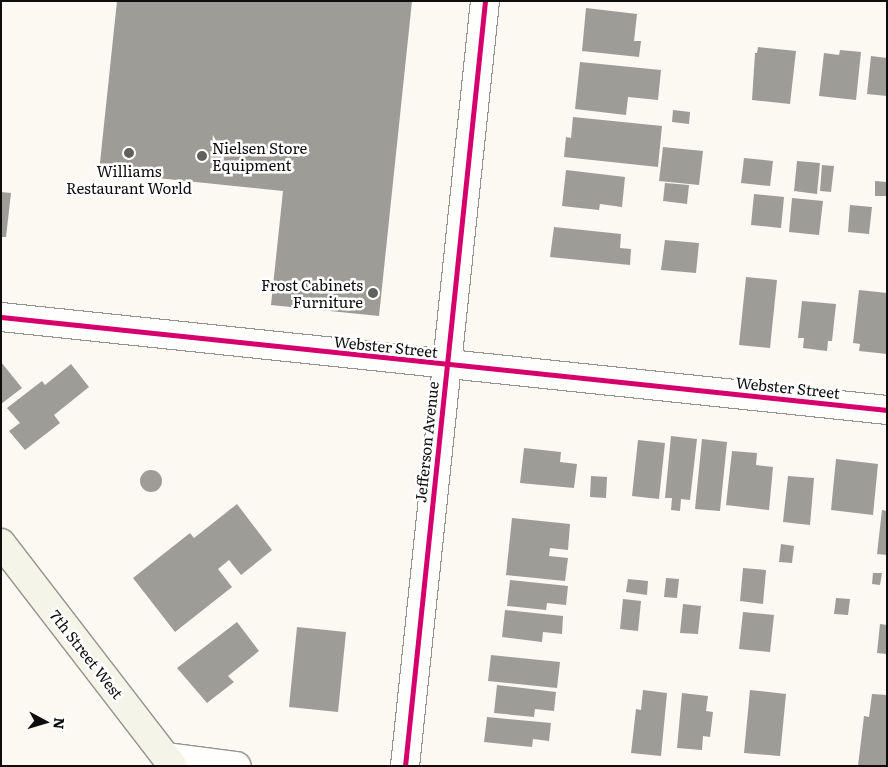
<!DOCTYPE html>
<html>
<head>
<meta charset="utf-8">
<style>
  body { margin:0 }
  #map { position:relative; width:888px; height:767px; overflow:hidden; background:#fbf9f1; font-family:Literata,serif }
  div>[style] { position:absolute }
  .building>* { inset:0; background:#9e9c97 }
  .round { border-radius:50% }
  .roads { filter:drop-shadow(1px 0 #949390) drop-shadow(-1px 0 #949390) drop-shadow(0 1px #949390) drop-shadow(0 -1px #949390) }
  .minor>* { height:28px; margin:-14px; padding:0 14px; transform-origin:14px; border-radius:14px; background:#fefefd }
  .tertiary>* { height:28px; margin:-14px; padding:0 14px; transform-origin:14px; border-radius:14px; background:#fefefd }
  .secondary>* { height:28px; margin:-14px; padding:0 14px; transform-origin:14px; border-radius:14px; background:#f5f4e8 }
  .cycleway>* { height:5px; margin:-2.5px; padding:0 2.5px; transform-origin:2.5px; border-radius:2.5px; background:#d6006c }
  .dots>* { width:14px; height:14px; translate:-50% -50%; box-sizing:border-box; border:2px solid #fff; border-radius:50% }
  span { translate:-50% -50%; white-space:nowrap; text-align:center; line-height:1.15; -webkit-text-stroke:5px #fff; paint-order:stroke }
  .poi-label { font-size:15px; color:#0d0d0d }
  .left { translate:0 -50%; text-align:left }
  .right { translate:-100% -50%; text-align:right }
  .street-label { font-size:15px; color:#0d0d0d }
  .frame { position:absolute; inset:0; border:2px solid #0d0d0d; pointer-events:none }
  .north { position:absolute; left:20px; top:697px; width:50px; height:50px; -webkit-text-stroke:4px #fff; paint-order:stroke; rotate:96deg; font-size:14px; font-weight:700; line-height:20px; text-align:center; color:#0d0d0d }
  .north::after { content:''; display:block; margin:auto; width:18px; height:22px; background:#0d0d0d; clip-path:polygon(50% 0,100% 100%,50% 72%,0 100%) }
</style>
</head>
<body>
<div id="map">
  <div class="building">
    <i style="clip-path:polygon(117px 1px,412px 1px,379px 316px,271px 305px,283px 191px,99px 172px)"></i>
    <i style="clip-path:polygon(586px 8px,637px 14px,634px 41px,641px 41px,639px 57px,582px 51px)"></i>
    <i style="clip-path:polygon(758px 47px,796px 51px,790px 104px,752px 100px,755px 53px,757px 53px)"></i>
    <i style="clip-path:polygon(840px 50px,861px 52px,856px 100px,819px 96px,824px 53px,839px 55px)"></i>
    <i style="clip-path:polygon(871px 56px,887px 58px,887px 96px,867px 94px)"></i>
    <i style="clip-path:polygon(580px 62px,661px 70px,658px 100px,628px 97px,626px 115px,575px 109px)"></i>
    <i style="clip-path:polygon(673px 110px,690px 112px,689px 124px,672px 122px)"></i>
    <i style="clip-path:polygon(573px 117px,662px 126px,658px 167px,564px 157px,566px 137px,571px 138px)"></i>
    <i style="clip-path:polygon(663px 147px,703px 151px,699px 185px,659px 181px)"></i>
    <i style="clip-path:polygon(744px 158px,773px 161px,770px 186px,741px 183px)"></i>
    <i style="clip-path:polygon(797px 161px,820px 163px,817px 194px,794px 191px)"></i>
    <i style="clip-path:polygon(822px 165px,834px 166px,831px 192px,820px 191px)"></i>
    <i style="clip-path:polygon(566px 170px,625px 177px,622px 207px,600px 204px,599px 210px,562px 206px)"></i>
    <i style="clip-path:polygon(875px 181px,887px 182px,887px 196px,875px 196px)"></i>
    <i style="clip-path:polygon(665px 183px,689px 185px,687px 204px,663px 201px)"></i>
    <i style="clip-path:polygon(1px 192px,11px 193px,6px 237px,1px 237px)"></i>
    <i style="clip-path:polygon(754px 194px,784px 197px,781px 228px,751px 225px)"></i>
    <i style="clip-path:polygon(792px 198px,823px 201px,819px 235px,789px 232px)"></i>
    <i style="clip-path:polygon(850px 205px,872px 207px,869px 234px,848px 232px)"></i>
    <i style="clip-path:polygon(554px 227px,621px 234px,620px 248px,631px 249px,630px 265px,550px 257px)"></i>
    <i style="clip-path:polygon(665px 240px,699px 243px,696px 273px,661px 270px)"></i>
    <i style="clip-path:polygon(746px 277px,777px 280px,770px 348px,739px 345px)"></i>
    <i style="clip-path:polygon(859px 290px,887px 293px,887px 354px,859px 351px,860px 344px,853px 343px)"></i>
    <i style="clip-path:polygon(802px 301px,836px 304px,832px 341px,828px 341px,827px 351px,803px 348px,804px 338px,798px 338px)"></i>
    <i style="clip-path:polygon(1px 362px,22px 388px,1px 404px)"></i>
    <i style="clip-path:polygon(71px 364px,89px 387px,54px 415px,60px 423px,25px 450px,9px 431px,20px 423px,7px 408px,42px 381px,45px 385px)"></i>
    <i style="clip-path:polygon(671px 436px,697px 439px,690px 500px,681px 499px,680px 511px,671px 510px,672px 498px,665px 498px)"></i>
    <i style="clip-path:polygon(702px 439px,727px 442px,720px 511px,695px 509px)"></i>
    <i style="clip-path:polygon(638px 440px,665px 443px,659px 499px,632px 496px)"></i>
    <i style="clip-path:polygon(524px 448px,561px 452px,560px 462px,577px 464px,574px 488px,520px 483px)"></i>
    <i style="clip-path:polygon(732px 451px,757px 453px,756px 465px,773px 467px,769px 510px,726px 505px)"></i>
    <i style="clip-path:polygon(836px 459px,878px 464px,873px 515px,831px 510px)"></i>
    <i class="round" style="left:140px;top:470px;width:22px;height:22px"></i>
    <i style="clip-path:polygon(591px 476px,607px 477px,606px 498px,590px 497px)"></i>
    <i style="clip-path:polygon(788px 476px,814px 478px,810px 525px,783px 522px)"></i>
    <i style="clip-path:polygon(237px 504px,272px 550px,241px 575px,229px 560px,218px 569px,232px 587px,175px 632px,133px 578px,190px 533px,194px 538px)"></i>
    <i style="clip-path:polygon(882px 510px,887px 511px,887px 555px,877px 554px)"></i>
    <i style="clip-path:polygon(512px 518px,570px 524px,568px 550px,550px 548px,549px 556px,568px 558px,565px 581px,506px 575px)"></i>
    <i style="clip-path:polygon(781px 544px,794px 546px,792px 563px,779px 562px)"></i>
    <i style="clip-path:polygon(743px 568px,766px 570px,763px 604px,740px 601px)"></i>
    <i style="clip-path:polygon(873px 573px,882px 573px,880px 585px,872px 584px)"></i>
    <i style="clip-path:polygon(666px 578px,679px 579px,677px 598px,664px 597px)"></i>
    <i style="clip-path:polygon(628px 579px,648px 581px,647px 595px,626px 592px)"></i>
    <i style="clip-path:polygon(510px 580px,568px 586px,566px 605px,547px 603px,546px 610px,507px 606px)"></i>
    <i style="clip-path:polygon(836px 598px,850px 599px,848px 615px,834px 614px)"></i>
    <i style="clip-path:polygon(623px 599px,641px 601px,638px 631px,620px 629px)"></i>
    <i style="clip-path:polygon(683px 604px,701px 606px,698px 634px,680px 633px)"></i>
    <i style="clip-path:polygon(505px 610px,563px 616px,562px 634px,543px 632px,542px 642px,502px 637px)"></i>
    <i style="clip-path:polygon(743px 612px,774px 615px,770px 652px,739px 649px)"></i>
    <i style="clip-path:polygon(237px 622px,259px 651px,228px 676px,234px 682px,207px 703px,177px 668px)"></i>
    <i style="clip-path:polygon(880px 624px,887px 625px,887px 654px,877px 653px)"></i>
    <i style="clip-path:polygon(297px 627px,346px 632px,338px 712px,289px 707px)"></i>
    <i style="clip-path:polygon(491px 655px,560px 662px,557px 688px,488px 681px)"></i>
    <i style="clip-path:polygon(497px 685px,556px 692px,554px 711px,535px 709px,534px 717px,494px 713px)"></i>
    <i style="clip-path:polygon(643px 690px,667px 693px,661px 756px,631px 753px,636px 709px,641px 710px)"></i>
    <i style="clip-path:polygon(750px 690px,786px 694px,780px 756px,744px 753px)"></i>
    <i style="clip-path:polygon(682px 693px,708px 696px,706px 711px,713px 712px,710px 737px,703px 736px,702px 750px,677px 748px)"></i>
    <i style="clip-path:polygon(872px 694px,887px 695px,887px 766px,858px 766px,864px 716px,869px 717px)"></i>
    <i style="clip-path:polygon(487px 717px,551px 723px,549px 741px,533px 739px,532px 747px,484px 742px)"></i>
  </div>
  <div class="roads">
    <div class="minor">
      <i style="left:1px;top:317px;width:891px;rotate:5.99deg"></i>
      <i style="left:166px;top:757px;width:71px;rotate:7.3deg"></i>
    </div>
    <div class="tertiary">
      <i style="left:405px;top:766px;width:769px;rotate:-84.03deg"></i>
    </div>
    <div class="secondary">
      <i style="left:1px;top:543px;width:282px;rotate:52.4deg"></i>
    </div>
  </div>
  <div class="cycleway">
    <i style="left:1px;top:317px;width:891px;rotate:5.99deg"></i>
    <i style="left:405px;top:766px;width:769px;rotate:-84.03deg"></i>
  </div>
  <div class="dots">
    <i style="left:129px;top:153px;background:#60605d"></i>
    <i style="left:202px;top:156px;background:#60605d"></i>
    <i style="left:373px;top:293px;background:#60605d"></i>
  </div>
  <div class="poi-label">
    <span class="left" style="left:212px;top:156px">Nielsen Store<br>Equipment</span>
    <span style="left:129px;top:179px">Williams<br>Restaurant World</span>
    <span class="right" style="left:363px;top:293px">Frost Cabinets<br>Furniture</span>
  </div>
  <div class="street-label">
    <span style="left:386px;top:346px;rotate:6deg">Webster Street</span>
    <span style="left:788px;top:387px;rotate:6deg">Webster Street</span>
    <span style="left:426px;top:442px;rotate:-84deg">Jefferson Avenue</span>
    <span style="left:87px;top:654px;rotate:52deg">7th Street West</span>
  </div>
  <div class="frame"></div>
  <div class="north">N</div>
</div>
</body>
</html>
